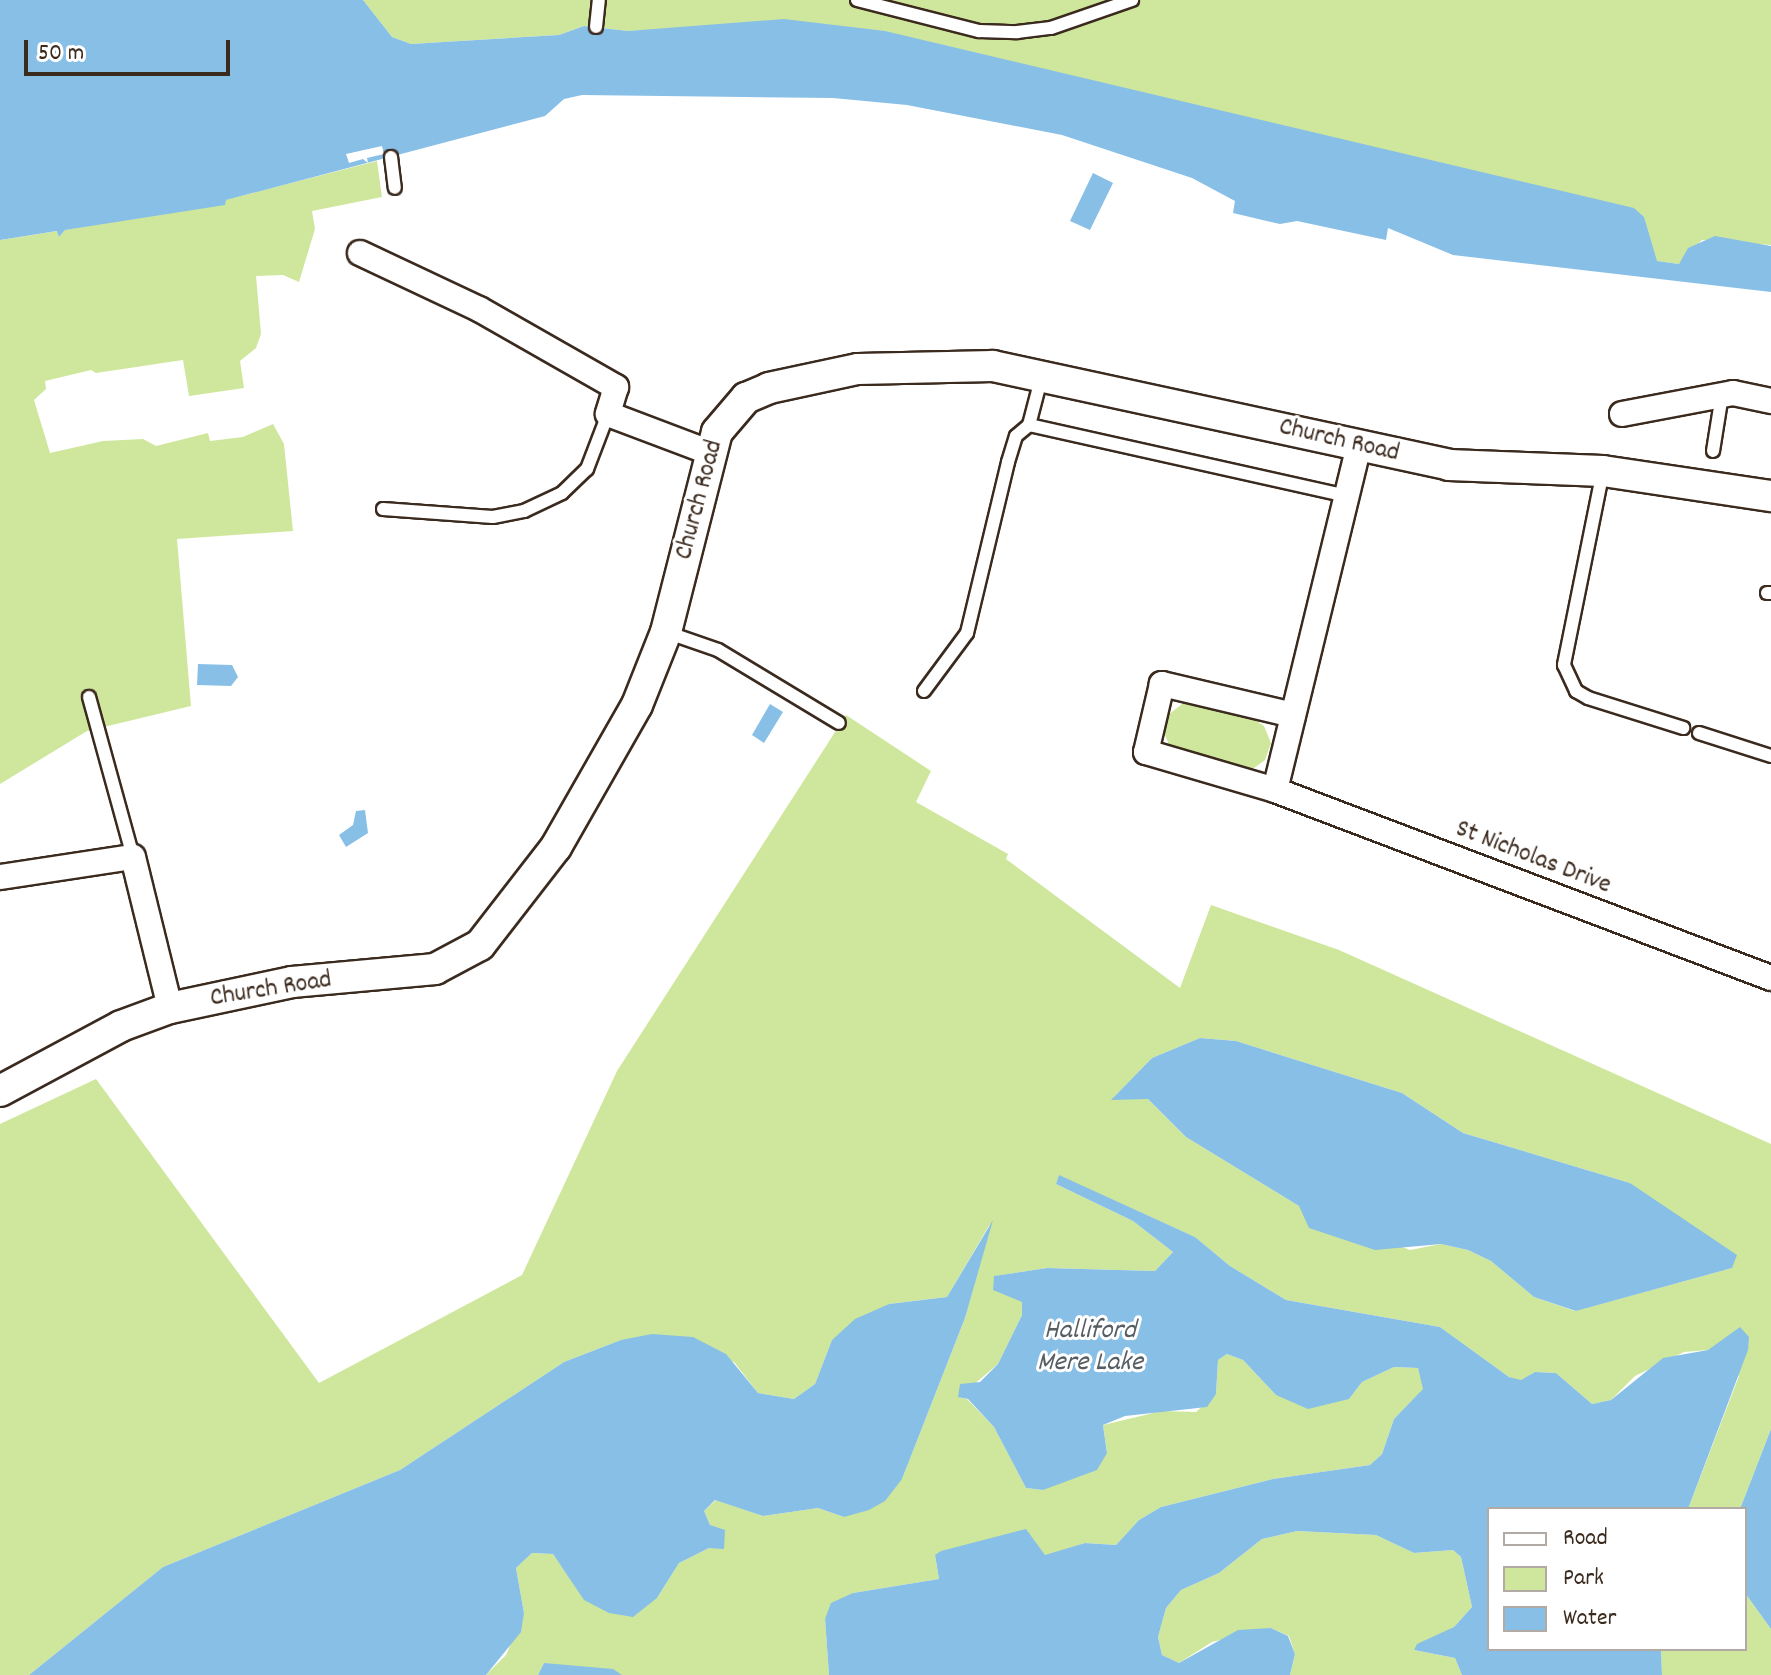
<!DOCTYPE html>
<html>
<head>
<meta charset="utf-8">
<style>
  body { margin:0 }
  #map { position:relative; width:1771px; height:1675px; overflow:hidden; background:#fff; font-family:Dekko,sans-serif }
  div>[style] { position:absolute }
  .green>* { inset:0; background:#cfe79c }
  .water>* { inset:0; background:#88bfe6 }
  .pier>* { inset:0; background:#fff }
  .roads { filter:drop-shadow(2px 0 #3b2a1e) drop-shadow(-2px 0 #3b2a1e) drop-shadow(0 2px #3b2a1e) drop-shadow(0 -2px #3b2a1e) }
  .service>* { height:12px; margin:-6px; padding:0 6px; transform-origin:6px; border-radius:6px; background:#fff }
  .minor>* { height:24px; margin:-12px; padding:0 12px; transform-origin:12px; border-radius:12px; background:#fff }
  .tertiary>* { height:30px; margin:-15px; padding:0 15px; transform-origin:15px; border-radius:15px; background:#fff }
  span { translate:-50% -50%; white-space:nowrap; text-align:center; line-height:1.15; -webkit-text-stroke:6px #fff; paint-order:stroke }
  .street-label { font-size:26px; color:#3b2a1e }
  .water-label { font-size:28px; color:#565e64; font-style:italic }
  .legend { position:absolute; left:1487px; top:1507px; width:260px; height:144px; box-sizing:border-box; background:#fff; border:2px solid #b1aaa5; margin:0; padding:10px 14px; list-style:none; font-size:24px; color:#3b2a1e }
  .legend li { display:flex; align-items:center; gap:16px; height:40px }
  .legend b { width:40px; border:2px solid #b1aaa5 }
  .scale { position:absolute; left:24px; top:40px; width:206px; height:36px; box-sizing:border-box; border:4px solid #3b2a1e; border-top:0; padding-left:10px; font-size:24px; line-height:28px; white-space:nowrap; color:#3b2a1e; -webkit-text-stroke:6px #fff; paint-order:stroke }
</style>
</head>
<body>
<div id="map">
  <div class="green">
    <i style="clip-path:polygon(363px 0,1771px 0,1771px 245px,1702px 240px,1679px 264px,1657px 261px,722px 27px,628px 31px,584px 26px,559px 35px,411px 44px,392px 37px)"></i>
    <i style="clip-path:polygon(377px 161px,382px 197px,312px 211px,315px 229px,299px 282px,283px 275px,256px 276px,261px 334px,256px 348px,240px 361px,244px 388px,189px 396px,183px 360px,96px 373px,91px 370px,45px 381px,46px 389px,34px 400px,50px 453px,103px 441px,143px 439px,156px 446px,208px 433px,210px 441px,243px 437px,273px 424px,284px 444px,293px 531px,177px 539px,191px 706px,87px 731px,0 784px,0 240px,58px 231px,59px 237px,65px 230px,225px 200px)"></i>
    <i style="clip-path:polygon(1199px 703px,1249px 716px,1264px 726px,1271px 743px,1265px 760px,1250px 771px,1170px 748px,1164px 732px,1168px 715px,1182px 704px)"></i>
    <i style="clip-path:polygon(evenodd,846px 715px,931px 771px,916px 802px,1008px 854px,1006px 859px,1180px 988px,1211px 905px,1339px 950px,1771px 1144px,1771px 1429px,1740px 1509px,1688px 1509px,1739px 1376px,1708px 1350px,1684px 1352px,1635px 1376px,1611px 1400px,1592px 1404px,1556px 1373px,1535px 1372px,1521px 1381px,1509px 1377px,1440px 1327px,1286px 1300px,1230px 1266px,1195px 1237px,1059px 1176px,1056px 1184px,1133px 1221px,1173px 1252px,1155px 1271px,1047px 1268px,995px 1276px,1022px 1302px,1022px 1315px,998px 1364px,959px 1397px,967px 1399px,994px 1427px,1026px 1488px,1043px 1490px,1107px 1452px,1103px 1425px,1162px 1411px,1196px 1412px,1216px 1394px,1218px 1360px,1227px 1354px,1243px 1360px,1276px 1395px,1349px 1399px,1362px 1382px,1394px 1367px,1418px 1368px,1424px 1389px,1394px 1419px,1382px 1454px,1370px 1465px,1273px 1479px,1161px 1507px,1139px 1520px,1116px 1545px,1085px 1543px,1045px 1556px,935px 1555px,939px 1579px,853px 1593px,825px 1619px,829px 1675px,622px 1675px,544px 1663px,538px 1675px,486px 1675px,506px 1655px,524px 1613px,516px 1568px,532px 1553px,553px 1554px,585px 1600px,657px 1598px,679px 1563px,709px 1548px,710px 1525px,704px 1511px,716px 1500px,763px 1516px,818px 1508px,844px 1517px,902px 1479px,965px 1318px,990px 1224px,947px 1297px,889px 1304px,832px 1340px,815px 1384px,794px 1399px,758px 1393px,734px 1362px,621px 1340px,564px 1362px,400px 1470px,163px 1567px,29px 1675px,0 1675px,0 1124px,96px 1079px,319px 1383px,522px 1275px,617px 1071px,846px 715px,1200px 1038px,1236px 1041px,1402px 1093px,1463px 1133px,1630px 1183px,1732px 1268px,1575px 1311px,1534px 1297px,1491px 1261px,1468px 1250px,1441px 1244px,1410px 1250px,1299px 1206px,1186px 1137px,1148px 1099px,1113px 1098px,1152px 1058px,1200px 1038px)"></i>
    <i style="clip-path:polygon(1297px 1531px,1376px 1535px,1414px 1553px,1453px 1550px,1461px 1557px,1472px 1607px,1454px 1627px,1414px 1650px,1455px 1658px,1462px 1675px,1290px 1675px,1295px 1654px,1289px 1636px,1271px 1628px,1212px 1642px,1179px 1663px,1162px 1655px,1158px 1637px,1166px 1608px,1181px 1590px,1219px 1573px,1262px 1539px)"></i>
    <i style="clip-path:polygon(1745px 1593px,1771px 1629px,1771px 1675px,1662px 1675px,1661px 1649px,1745px 1649px)"></i>
  </div>
  <div class="water">
    <i style="clip-path:polygon(0 0,363px 0,392px 37px,411px 44px,559px 35px,584px 26px,628px 31px,784px 19px,885px 31px,1634px 208px,1644px 217px,1657px 261px,1679px 264px,1688px 248px,1715px 236px,1771px 246px,1771px 292px,1453px 255px,1388px 228px,1386px 240px,1297px 221px,1280px 224px,1233px 213px,1235px 201px,1192px 178px,1062px 135px,907px 105px,833px 98px,582px 95px,564px 99px,545px 116px,226px 200px,225px 205px,65px 230px,59px 237px,57px 231px,0 240px)"></i>
    <i style="clip-path:polygon(1093px 173px,1113px 183px,1090px 230px,1070px 221px)"></i>
    <i style="clip-path:polygon(198px 664px,232px 665px,238px 677px,231px 686px,197px 685px)"></i>
    <i style="clip-path:polygon(770px 704px,783px 712px,764px 743px,752px 735px)"></i>
    <i style="clip-path:polygon(365px 810px,368px 833px,346px 847px,339px 835px,353px 825px,356px 811px)"></i>
    <i style="clip-path:polygon(1200px 1038px,1236px 1041px,1402px 1093px,1463px 1133px,1630px 1183px,1737px 1255px,1732px 1268px,1576px 1311px,1534px 1297px,1491px 1261px,1468px 1250px,1441px 1244px,1375px 1250px,1309px 1228px,1299px 1206px,1186px 1137px,1148px 1099px,1111px 1100px,1152px 1058px)"></i>
    <i style="clip-path:polygon(1059px 1175px,1195px 1237px,1230px 1266px,1286px 1300px,1440px 1327px,1509px 1377px,1521px 1380px,1535px 1372px,1556px 1373px,1592px 1404px,1611px 1400px,1663px 1358px,1708px 1350px,1740px 1327px,1749px 1337px,1748px 1350px,1688px 1509px,1489px 1509px,1489px 1649px,1661px 1649px,1662px 1675px,1462px 1675px,1455px 1658px,1414px 1650px,1417px 1644px,1454px 1627px,1472px 1607px,1461px 1557px,1453px 1550px,1414px 1553px,1376px 1535px,1297px 1531px,1262px 1539px,1219px 1573px,1181px 1590px,1166px 1608px,1158px 1637px,1162px 1655px,1179px 1663px,1238px 1630px,1271px 1628px,1288px 1636px,1295px 1654px,1290px 1675px,829px 1675px,825px 1619px,831px 1603px,853px 1593px,939px 1579px,935px 1555px,941px 1551px,1026px 1529px,1045px 1555px,1085px 1543px,1116px 1545px,1139px 1520px,1161px 1507px,1273px 1479px,1370px 1465px,1382px 1454px,1394px 1419px,1423px 1389px,1418px 1368px,1394px 1367px,1362px 1382px,1349px 1399px,1308px 1409px,1276px 1395px,1243px 1360px,1227px 1354px,1218px 1360px,1216px 1394px,1207px 1407px,1125px 1416px,1103px 1425px,1107px 1453px,1097px 1470px,1043px 1490px,1026px 1488px,994px 1427px,968px 1399px,958px 1397px,960px 1384px,980px 1382px,998px 1364px,1022px 1315px,1022px 1302px,993px 1290px,994px 1276px,1047px 1268px,1155px 1271px,1173px 1252px,1133px 1221px,1056px 1184px)"></i>
    <i style="clip-path:polygon(993px 1220px,965px 1318px,902px 1479px,885px 1501px,869px 1510px,844px 1517px,818px 1508px,763px 1516px,715px 1500px,704px 1511px,710px 1525px,725px 1530px,724px 1549px,709px 1548px,679px 1563px,657px 1598px,633px 1617px,609px 1613px,584px 1600px,553px 1554px,532px 1553px,516px 1568px,524px 1613px,521px 1632px,486px 1675px,29px 1675px,163px 1567px,400px 1470px,564px 1362px,621px 1340px,652px 1334px,693px 1337px,726px 1354px,758px 1393px,794px 1399px,815px 1384px,832px 1340px,855px 1319px,889px 1304px,947px 1297px)"></i>
    <i style="clip-path:polygon(1771px 1429px,1771px 1629px,1745px 1593px,1745px 1509px,1740px 1509px)"></i>
    <i style="clip-path:polygon(544px 1663px,613px 1669px,622px 1675px,538px 1675px)"></i>
  </div>
  <div class="pier">
    <i style="clip-path:polygon(382px 146px,384px 154px,367px 158px,368px 163px,363px 159px,349px 163px,346px 154px)"></i>
  </div>
  <div class="roads">
    <div class="service">
      <i style="left:857px;top:0;width:126px;rotate:14.3deg"></i>
      <i style="left:979px;top:31px;width:38px;rotate:2deg"></i>
      <i style="left:1017px;top:32px;width:34px;rotate:-7deg"></i>
      <i style="left:1051px;top:28px;width:86px;rotate:-19.1deg"></i>
      <i style="left:596px;top:27px;width:27px;rotate:-84deg"></i>
      <i style="left:391px;top:157px;width:31px;rotate:83deg"></i>
      <i style="left:1041px;top:379px;width:48px;rotate:104.6deg"></i>
      <i style="left:1029px;top:425px;width:325px;rotate:12.6deg"></i>
      <i style="left:1713px;top:451px;width:57px;rotate:-80.9deg"></i>
      <i style="left:1603px;top:471px;width:198px;rotate:101.4deg"></i>
      <i style="left:1564px;top:665px;width:29px;rotate:65deg"></i>
      <i style="left:1576px;top:691px;width:14px;rotate:30deg"></i>
      <i style="left:1588px;top:698px;width:100px;rotate:17.5deg"></i>
      <i style="left:383px;top:509px;width:110px;rotate:4.2deg"></i>
      <i style="left:493px;top:517px;width:32px;rotate:-11deg"></i>
      <i style="left:524px;top:511px;width:42px;rotate:-25.3deg"></i>
      <i style="left:562px;top:493px;width:35px;rotate:-44deg"></i>
      <i style="left:587px;top:469px;width:59px;rotate:-69.1deg"></i>
      <i style="left:1767px;top:593px;width:4px"></i>
      <i style="left:666px;top:632px;width:55px;rotate:19.1deg"></i>
      <i style="left:718px;top:650px;width:141px;rotate:31.1deg"></i>
      <i style="left:924px;top:691px;width:72px;rotate:-53.4deg"></i>
      <i style="left:967px;top:633px;width:176px;rotate:-76.5deg"></i>
      <i style="left:1008px;top:462px;width:27px;rotate:-73deg"></i>
      <i style="left:1016px;top:436px;width:17px;rotate:-40deg"></i>
      <i style="left:89px;top:697px;width:166px;rotate:74.6deg"></i>
      <i style="left:1699px;top:733px;width:76px;rotate:17.7deg"></i>
    </div>
    <div class="minor">
      <i style="left:360px;top:253px;width:132px;rotate:25.2deg"></i>
      <i style="left:479px;top:309px;width:158px;rotate:29.7deg"></i>
      <i style="left:616px;top:387px;width:28px;rotate:107deg"></i>
      <i style="left:608px;top:414px;width:110px;rotate:20.7deg"></i>
      <i style="left:1622px;top:414px;width:113px;rotate:-10.7deg"></i>
      <i style="left:1733px;top:393px;width:39px;rotate:12deg"></i>
      <i style="left:1293px;top:715px;width:135px;rotate:-166.7deg"></i>
      <i style="left:1162px;top:684px;width:70px;rotate:103.2deg"></i>
      <i style="left:1146px;top:752px;width:134px;rotate:16.4deg"></i>
      <i style="left:1275px;top:790px;width:530px;rotate:20.76deg"></i>
      <i style="left:1275px;top:790px;width:354px;rotate:-76.3deg"></i>
      <i style="left:0;top:877px;width:134px;rotate:-8.6deg"></i>
      <i style="left:133px;top:857px;width:155px;rotate:76.2deg"></i>
    </div>
    <div class="tertiary">
      <i style="left:0;top:1091px;width:137px;rotate:-28.2deg"></i>
      <i style="left:121px;top:1026px;width:52px;rotate:-20.2deg"></i>
      <i style="left:170px;top:1008px;width:125px;rotate:-12deg"></i>
      <i style="left:292px;top:982px;width:144px;rotate:-5.2deg"></i>
      <i style="left:435px;top:969px;width:51px;rotate:-28.1deg"></i>
      <i style="left:480px;top:945px;width:124px;rotate:-52.2deg"></i>
      <i style="left:556px;top:847px;width:163px;rotate:-60.3deg"></i>
      <i style="left:637px;top:705px;width:79px;rotate:-68.3deg"></i>
      <i style="left:666px;top:632px;width:206px;rotate:-75.7deg"></i>
      <i style="left:717px;top:432px;width:45px;rotate:-49.5deg"></i>
      <i style="left:746px;top:398px;width:25px;rotate:-23deg"></i>
      <i style="left:769px;top:388px;width:91px;rotate:-12.1deg"></i>
      <i style="left:858px;top:369px;width:135px;rotate:-1.3deg"></i>
      <i style="left:993px;top:366px;width:467px;rotate:12.2deg"></i>
      <i style="left:1449px;top:465px;width:154px;rotate:2.2deg"></i>
      <i style="left:1603px;top:471px;width:170px;rotate:8.5deg"></i>
    </div>
  </div>
  <div class="street-label">
    <span style="left:1339px;top:441px;rotate:13deg">Church Road</span>
    <span style="left:700px;top:500px;rotate:-75deg">Church Road</span>
    <span style="left:1533px;top:858px;rotate:21deg">St Nicholas Drive</span>
    <span style="left:271px;top:990px;rotate:-9deg">Church Road</span>
  </div>
  <div class="water-label">
    <span style="left:1090px;top:1348px">Halliford<br>Mere Lake</span>
  </div>
  <ul class="legend">
  <li><b style="height:10px;background:#fff"></b>Road</li>
  <li><b style="height:22px;background:#cfe79c"></b>Park</li>
  <li><b style="height:22px;background:#88bfe6"></b>Water</li>
  </ul>
  <div class="scale">50 m</div>
</div>
</body>
</html>
